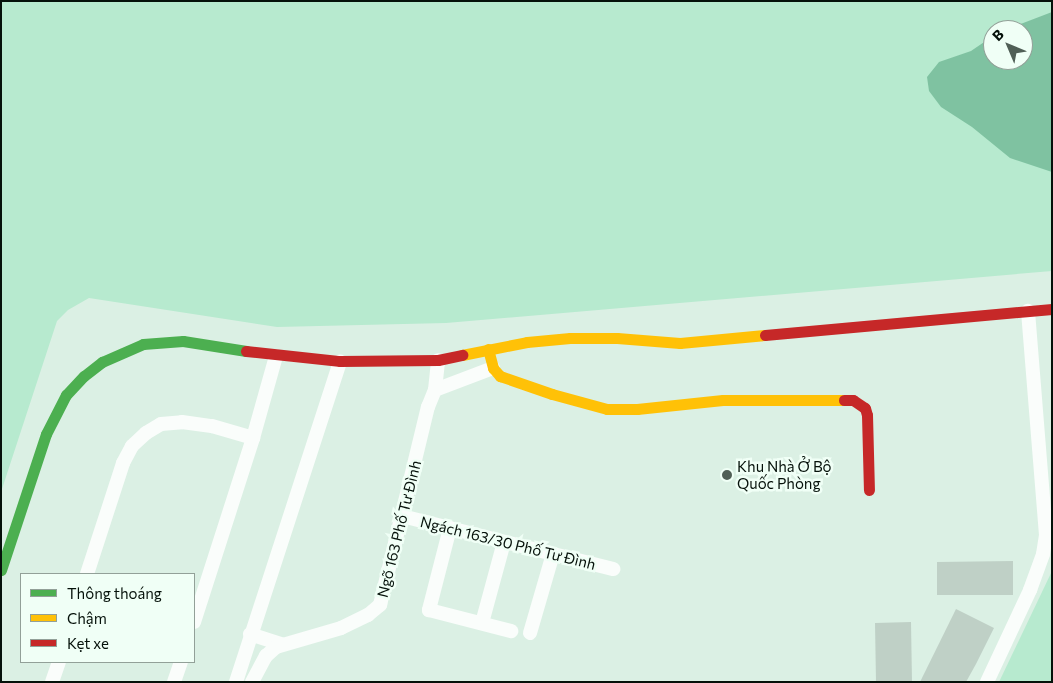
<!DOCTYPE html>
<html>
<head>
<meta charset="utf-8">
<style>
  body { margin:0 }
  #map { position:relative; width:1053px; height:683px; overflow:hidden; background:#dbf0e4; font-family:Commissioner,sans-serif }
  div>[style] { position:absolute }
  .green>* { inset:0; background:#b7eacf }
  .water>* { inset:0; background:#7fc2a1 }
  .building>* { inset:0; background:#bfd0c6 }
  .street>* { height:14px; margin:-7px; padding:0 7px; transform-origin:7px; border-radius:7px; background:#fafdfb }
  .fast>* { height:11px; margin:-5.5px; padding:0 5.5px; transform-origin:5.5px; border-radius:5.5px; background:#4caf50 }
  .slow>* { height:11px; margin:-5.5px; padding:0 5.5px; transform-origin:5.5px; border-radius:5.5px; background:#ffc107 }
  .jam>* { height:11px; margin:-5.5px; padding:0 5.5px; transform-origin:5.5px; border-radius:5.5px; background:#c62828 }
  .dots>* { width:14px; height:14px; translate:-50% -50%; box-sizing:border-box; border:2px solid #f0fff6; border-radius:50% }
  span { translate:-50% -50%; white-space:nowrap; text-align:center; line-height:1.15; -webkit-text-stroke:5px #f0fff6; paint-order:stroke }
  .poi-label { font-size:15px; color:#05110a }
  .left { translate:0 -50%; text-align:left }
  .street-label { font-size:15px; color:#05110a }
  .frame { position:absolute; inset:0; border:2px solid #05110a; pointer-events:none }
  .legend { position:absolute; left:20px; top:573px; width:175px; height:90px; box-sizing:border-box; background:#f0fff6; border:1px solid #92a098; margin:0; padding:6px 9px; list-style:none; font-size:15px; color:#05110a }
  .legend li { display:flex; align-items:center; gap:10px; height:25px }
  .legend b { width:25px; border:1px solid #92a098 }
  .north { position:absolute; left:983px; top:20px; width:50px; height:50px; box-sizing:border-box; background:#f0fff6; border:1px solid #92a098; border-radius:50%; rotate:315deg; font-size:14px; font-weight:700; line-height:20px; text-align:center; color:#05110a }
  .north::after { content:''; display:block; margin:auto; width:18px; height:22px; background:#505f56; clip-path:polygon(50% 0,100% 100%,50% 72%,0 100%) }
</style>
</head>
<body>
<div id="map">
  <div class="green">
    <i style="clip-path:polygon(evenodd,1px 1px,1052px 1px,1052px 271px,446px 323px,277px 327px,89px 298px,68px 310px,57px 321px,1px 492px,1px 1px,993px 30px,1023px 30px,1023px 60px,993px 60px,993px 30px)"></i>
    <i style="clip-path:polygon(1052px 571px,1052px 682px,999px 682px)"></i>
  </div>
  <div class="water">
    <i style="clip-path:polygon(1052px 12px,1052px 172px,1010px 158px,972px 127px,941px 107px,929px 91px,927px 77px,939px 62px,971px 51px,993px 36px,993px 60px,1023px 60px,1023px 30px,1005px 30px)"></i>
  </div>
  <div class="building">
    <i style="clip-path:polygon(1013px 561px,1013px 595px,937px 595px,937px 562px)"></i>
    <i style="clip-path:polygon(956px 609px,994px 628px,976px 664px,966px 682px,920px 682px)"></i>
    <i style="clip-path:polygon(911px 622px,912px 682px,876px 682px,875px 623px)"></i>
  </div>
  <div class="street">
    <i style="left:435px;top:390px;width:62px;rotate:-20.8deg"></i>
    <i style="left:402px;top:516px;width:218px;rotate:14.1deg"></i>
    <i style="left:450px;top:528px;width:85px;rotate:104.4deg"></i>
    <i style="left:429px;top:610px;width:85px;rotate:14.4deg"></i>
    <i style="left:87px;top:574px;width:117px;rotate:-72deg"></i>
    <i style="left:123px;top:463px;width:19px;rotate:-62deg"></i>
    <i style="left:132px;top:446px;width:19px;rotate:-43deg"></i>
    <i style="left:146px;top:433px;width:17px;rotate:-31deg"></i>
    <i style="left:161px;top:424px;width:21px;rotate:-5deg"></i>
    <i style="left:182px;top:422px;width:30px;rotate:8deg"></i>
    <i style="left:212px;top:426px;width:43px;rotate:16.3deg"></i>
    <i style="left:194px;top:622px;width:193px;rotate:-72.2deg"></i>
    <i style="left:253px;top:438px;width:85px;rotate:-74.3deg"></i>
    <i style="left:482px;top:623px;width:84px;rotate:-74.8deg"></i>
    <i style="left:530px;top:633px;width:82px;rotate:-73.8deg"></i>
    <i style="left:250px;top:634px;width:33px;rotate:18deg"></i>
    <i style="left:52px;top:682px;width:21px;rotate:-71deg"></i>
    <i style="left:174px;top:682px;width:21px;rotate:-71deg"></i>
    <i style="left:236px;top:682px;width:337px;rotate:-72deg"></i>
    <i style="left:252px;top:682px;width:30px;rotate:-62deg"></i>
    <i style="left:266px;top:656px;width:13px;rotate:-42deg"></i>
    <i style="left:276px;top:647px;width:68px;rotate:-16.3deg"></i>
    <i style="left:341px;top:628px;width:30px;rotate:-26deg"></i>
    <i style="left:368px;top:615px;width:16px;rotate:-40deg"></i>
    <i style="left:380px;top:605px;width:204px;rotate:-76.4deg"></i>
    <i style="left:428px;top:407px;width:18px;rotate:-68deg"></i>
    <i style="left:435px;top:390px;width:30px;rotate:-84deg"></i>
    <i style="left:987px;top:682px;width:102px;rotate:-64.9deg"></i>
    <i style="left:1030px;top:590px;width:38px;rotate:-70deg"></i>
    <i style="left:1043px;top:554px;width:19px;rotate:-81deg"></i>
    <i style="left:1046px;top:535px;width:225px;rotate:-94.6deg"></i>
  </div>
  <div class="fast">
    <i style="left:1px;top:570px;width:143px;rotate:-71.7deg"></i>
    <i style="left:46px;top:434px;width:44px;rotate:-62.9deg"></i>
    <i style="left:66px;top:395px;width:26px;rotate:-47deg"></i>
    <i style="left:84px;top:376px;width:23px;rotate:-38deg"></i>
    <i style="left:102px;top:362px;width:45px;rotate:-23.7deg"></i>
    <i style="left:143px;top:344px;width:40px;rotate:-4.3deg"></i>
    <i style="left:183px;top:341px;width:64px;rotate:9deg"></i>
  </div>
  <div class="slow">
    <i style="left:488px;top:349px;width:20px;rotate:75deg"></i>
    <i style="left:493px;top:368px;width:11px;rotate:49deg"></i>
    <i style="left:500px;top:376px;width:55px;rotate:19.1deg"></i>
    <i style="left:552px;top:394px;width:57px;rotate:15.3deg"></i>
    <i style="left:607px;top:409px;width:30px"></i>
    <i style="left:637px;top:409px;width:86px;rotate:-6deg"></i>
    <i style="left:723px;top:400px;width:121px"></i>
    <i style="left:462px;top:355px;width:66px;rotate:-11.3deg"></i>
    <i style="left:527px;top:342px;width:43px;rotate:-5.3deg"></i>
    <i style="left:570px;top:338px;width:47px"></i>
    <i style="left:617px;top:338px;width:63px;rotate:4.5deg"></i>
    <i style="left:680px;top:343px;width:85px;rotate:-5.4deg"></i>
  </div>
  <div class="jam">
    <i style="left:765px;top:335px;width:288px;rotate:-5.2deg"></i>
    <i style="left:246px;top:351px;width:95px;rotate:6.1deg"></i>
    <i style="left:340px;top:361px;width:98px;rotate:-0.6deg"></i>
    <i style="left:438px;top:360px;width:25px;rotate:-12deg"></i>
    <i style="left:844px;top:400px;width:9px"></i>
    <i style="left:853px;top:400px;width:14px;rotate:34deg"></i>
    <i style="left:865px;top:408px;width:7px;rotate:74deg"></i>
    <i style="left:867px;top:415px;width:75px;rotate:88.5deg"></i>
  </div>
  <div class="dots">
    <i style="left:727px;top:475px;background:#505f56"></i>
  </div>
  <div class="poi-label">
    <span class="left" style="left:737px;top:475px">Khu Nhà Ở Bộ<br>Quốc Phòng</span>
  </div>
  <div class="street-label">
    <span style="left:399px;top:529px;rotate:-76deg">Ngõ 163 Phố Tư Đình</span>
    <span style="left:508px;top:543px;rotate:14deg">Ngách 163/30 Phố Tư Đình</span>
  </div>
  <div class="frame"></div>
  <ul class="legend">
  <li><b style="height:6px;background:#4caf50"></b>Thông thoáng</li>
  <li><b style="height:6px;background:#ffc107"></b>Chậm</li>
  <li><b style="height:6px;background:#c62828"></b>Kẹt xe</li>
  </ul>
  <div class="north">B</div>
</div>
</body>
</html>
